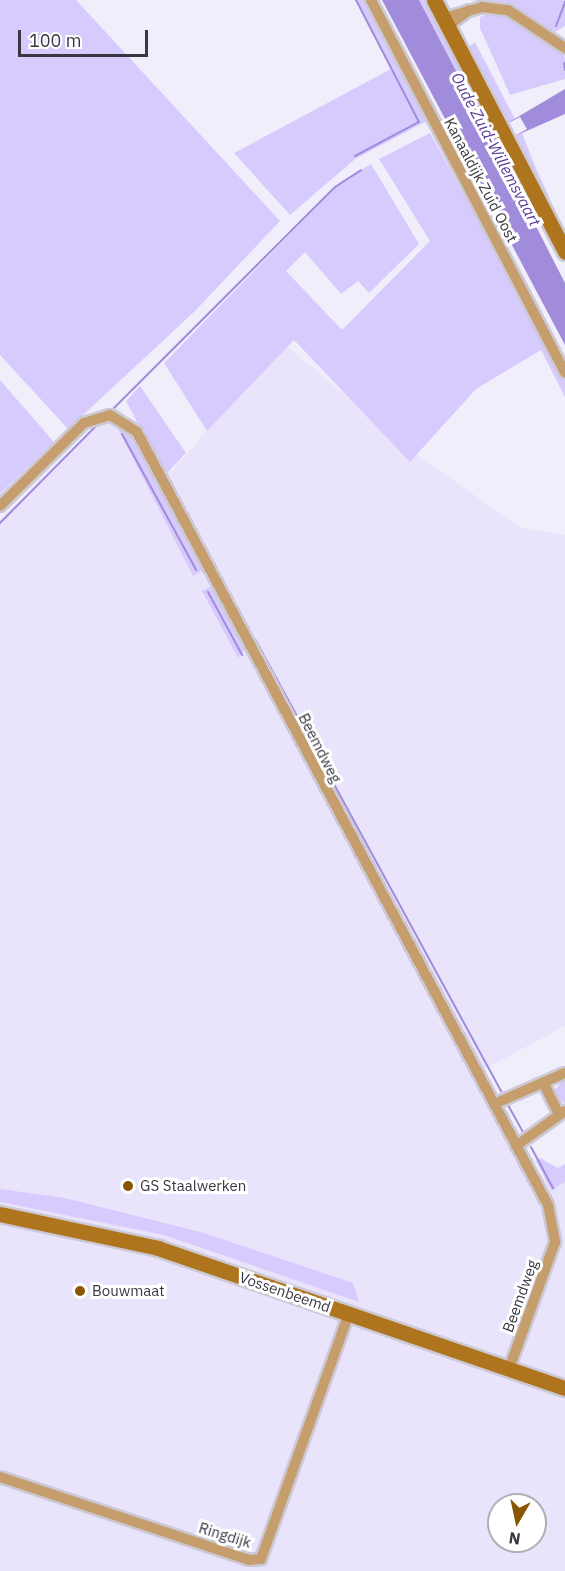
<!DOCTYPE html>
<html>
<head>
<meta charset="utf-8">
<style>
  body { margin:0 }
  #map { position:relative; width:565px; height:1571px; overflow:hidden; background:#f1eefc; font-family:"IBM Plex Sans",sans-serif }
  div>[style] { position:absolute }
  .built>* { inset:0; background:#e9e4fc }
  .green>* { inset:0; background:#d7cbfd }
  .water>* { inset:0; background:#a18cdc }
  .pier>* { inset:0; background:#f1eefc }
  .stream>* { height:2px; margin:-1px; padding:0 1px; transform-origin:1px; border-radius:1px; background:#a18cdc }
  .roads { filter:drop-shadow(2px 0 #ccc9d6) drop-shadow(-2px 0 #ccc9d6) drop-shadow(0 2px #ccc9d6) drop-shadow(0 -2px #ccc9d6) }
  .street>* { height:10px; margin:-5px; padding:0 5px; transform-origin:5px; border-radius:5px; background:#c69e6e }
  .secondary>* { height:15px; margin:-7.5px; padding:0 7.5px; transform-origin:7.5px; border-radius:7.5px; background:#af751e }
  .dots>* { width:16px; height:16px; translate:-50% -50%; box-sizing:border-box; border:3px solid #fff; border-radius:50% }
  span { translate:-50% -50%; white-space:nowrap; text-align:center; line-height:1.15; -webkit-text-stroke:6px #fff; paint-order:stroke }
  .street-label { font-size:15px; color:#393740 }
  .poi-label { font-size:15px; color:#393740 }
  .left { translate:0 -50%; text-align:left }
  .water-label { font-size:16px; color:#5b3b99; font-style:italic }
  .north { position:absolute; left:487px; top:1493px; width:60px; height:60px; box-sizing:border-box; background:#fff; border:2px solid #b0afb3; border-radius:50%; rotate:189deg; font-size:16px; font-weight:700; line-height:24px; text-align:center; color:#393740 }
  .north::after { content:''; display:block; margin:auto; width:21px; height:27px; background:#885600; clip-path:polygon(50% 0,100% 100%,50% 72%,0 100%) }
  .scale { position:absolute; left:18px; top:30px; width:130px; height:27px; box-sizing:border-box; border:3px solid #393740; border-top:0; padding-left:8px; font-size:18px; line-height:21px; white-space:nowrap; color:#393740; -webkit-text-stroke:4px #fff; paint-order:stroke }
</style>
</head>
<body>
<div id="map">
  <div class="built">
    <i style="clip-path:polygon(evenodd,283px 343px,413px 452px,521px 528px,565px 535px,565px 1026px,483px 1070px,542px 1180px,565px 1169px,565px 1571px,0 1571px,0 520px,117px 405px,171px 472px,283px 343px,499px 1505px,535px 1505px,535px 1541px,499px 1541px,499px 1505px)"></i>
  </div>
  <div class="green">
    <i style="clip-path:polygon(0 0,76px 0,280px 221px,195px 311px,68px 429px,0 355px)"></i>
    <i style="clip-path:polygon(356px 0,366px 0,427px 121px,355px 159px,290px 215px,234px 153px,391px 69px)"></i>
    <i style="clip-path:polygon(419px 0,429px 0,493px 130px,486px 128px)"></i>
    <i style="clip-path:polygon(469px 0,565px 0,565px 26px,555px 32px,508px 5px)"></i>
    <i style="clip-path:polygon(491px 13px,508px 15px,538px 33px,565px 57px,565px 79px,510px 95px,480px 28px,480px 17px)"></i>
    <i style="clip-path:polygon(475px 42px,515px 119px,507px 124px,467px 48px)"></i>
    <i style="clip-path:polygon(430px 133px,565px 379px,565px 397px,541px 350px,476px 389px,410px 462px,294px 340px,207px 431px,164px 363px,342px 181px,371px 164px,419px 244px,369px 293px,358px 281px,341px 294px,305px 252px,286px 271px,342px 330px,430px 241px,379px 159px)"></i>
    <i style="clip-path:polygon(522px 133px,535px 166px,555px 210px,514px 137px)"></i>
    <i style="clip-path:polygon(0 380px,54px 442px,0 494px)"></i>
    <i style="clip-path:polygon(140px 386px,186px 453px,165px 475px,126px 401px)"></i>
    <i style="clip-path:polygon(118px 411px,203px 570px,193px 576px,111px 415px)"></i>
    <i style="clip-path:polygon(212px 586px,245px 649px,238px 658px,202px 591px)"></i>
    <i style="clip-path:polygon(565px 1078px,565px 1105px,553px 1092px)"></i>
    <i style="clip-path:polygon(540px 1158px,558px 1168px,565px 1164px,565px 1182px,551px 1190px,536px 1161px)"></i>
    <i style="clip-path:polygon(0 1189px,65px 1198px,204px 1233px,353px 1283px,359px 1302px,164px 1235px,0 1202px)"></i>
  </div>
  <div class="water">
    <i style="clip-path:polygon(382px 0,419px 0,486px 128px,496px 130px,565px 89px,565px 114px,502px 142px,498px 152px,565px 283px,565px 345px)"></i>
  </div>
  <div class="pier">
    <i style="clip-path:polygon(520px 117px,527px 129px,502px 143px,495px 130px)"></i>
  </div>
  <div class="stream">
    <i style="left:556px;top:26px;width:26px;rotate:-69deg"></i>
    <i style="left:564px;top:63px;width:7px;rotate:82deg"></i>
    <i style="left:355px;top:156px;width:72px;rotate:-28deg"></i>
    <i style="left:419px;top:122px;width:137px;rotate:-117.3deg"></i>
    <i style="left:112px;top:410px;width:315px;rotate:-45deg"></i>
    <i style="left:335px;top:187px;width:31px;rotate:-33deg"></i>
    <i style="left:122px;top:434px;width:155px;rotate:61.4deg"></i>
    <i style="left:0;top:523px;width:141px;rotate:-45.3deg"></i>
    <i style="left:208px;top:592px;width:72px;rotate:61.6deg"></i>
    <i style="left:255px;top:639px;width:515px;rotate:61.44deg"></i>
    <i style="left:508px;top:1105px;width:31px;rotate:61deg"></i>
    <i style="left:531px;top:1147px;width:47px;rotate:61.8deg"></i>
  </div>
  <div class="roads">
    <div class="street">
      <i style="left:371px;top:0;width:420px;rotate:62.5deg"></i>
      <i style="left:444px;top:18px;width:40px;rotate:-16deg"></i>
      <i style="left:482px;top:7px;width:26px;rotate:7deg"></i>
      <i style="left:508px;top:10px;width:69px;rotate:33.7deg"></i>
      <i style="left:448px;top:26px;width:26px;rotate:-37deg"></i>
      <i style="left:0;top:506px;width:118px;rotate:-44.7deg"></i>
      <i style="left:84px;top:423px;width:27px;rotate:-17deg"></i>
      <i style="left:110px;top:415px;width:32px;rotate:32deg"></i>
      <i style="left:137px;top:432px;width:875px;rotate:62deg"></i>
      <i style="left:548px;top:1205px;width:38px;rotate:79deg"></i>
      <i style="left:555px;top:1242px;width:135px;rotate:109.9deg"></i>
      <i style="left:544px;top:1084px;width:34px;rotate:64deg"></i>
      <i style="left:494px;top:1104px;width:77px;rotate:-23.6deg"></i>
      <i style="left:516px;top:1146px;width:60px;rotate:-35.5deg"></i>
      <i style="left:0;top:1477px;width:262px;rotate:18.4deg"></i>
      <i style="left:249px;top:1560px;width:12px;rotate:-5deg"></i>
      <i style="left:261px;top:1559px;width:261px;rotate:-70.3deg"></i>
    </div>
    <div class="secondary">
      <i style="left:434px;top:0;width:284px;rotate:62.5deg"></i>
      <i style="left:0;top:1214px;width:162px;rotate:12.1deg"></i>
      <i style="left:158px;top:1248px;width:430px;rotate:19deg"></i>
    </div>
  </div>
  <div class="dots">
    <i style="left:128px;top:1186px;background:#885600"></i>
    <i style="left:80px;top:1291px;background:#885600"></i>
  </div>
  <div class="street-label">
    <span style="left:481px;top:180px;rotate:62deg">Kanaaldijk Zuid Oost</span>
    <span style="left:320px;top:748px;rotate:63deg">Beemdweg</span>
    <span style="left:285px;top:1292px;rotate:19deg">Vossenbeemd</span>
    <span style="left:520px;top:1296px;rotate:-70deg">Beemdweg</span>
    <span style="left:225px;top:1535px;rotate:17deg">Ringdijk</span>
  </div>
  <div class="poi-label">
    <span class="left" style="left:140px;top:1186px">GS Staalwerken</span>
    <span class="left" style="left:92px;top:1291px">Bouwmaat</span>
  </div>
  <div class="water-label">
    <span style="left:496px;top:149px;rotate:62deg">Oude Zuid-Willemsvaart</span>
  </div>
  <div class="north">N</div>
  <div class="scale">100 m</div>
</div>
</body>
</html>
